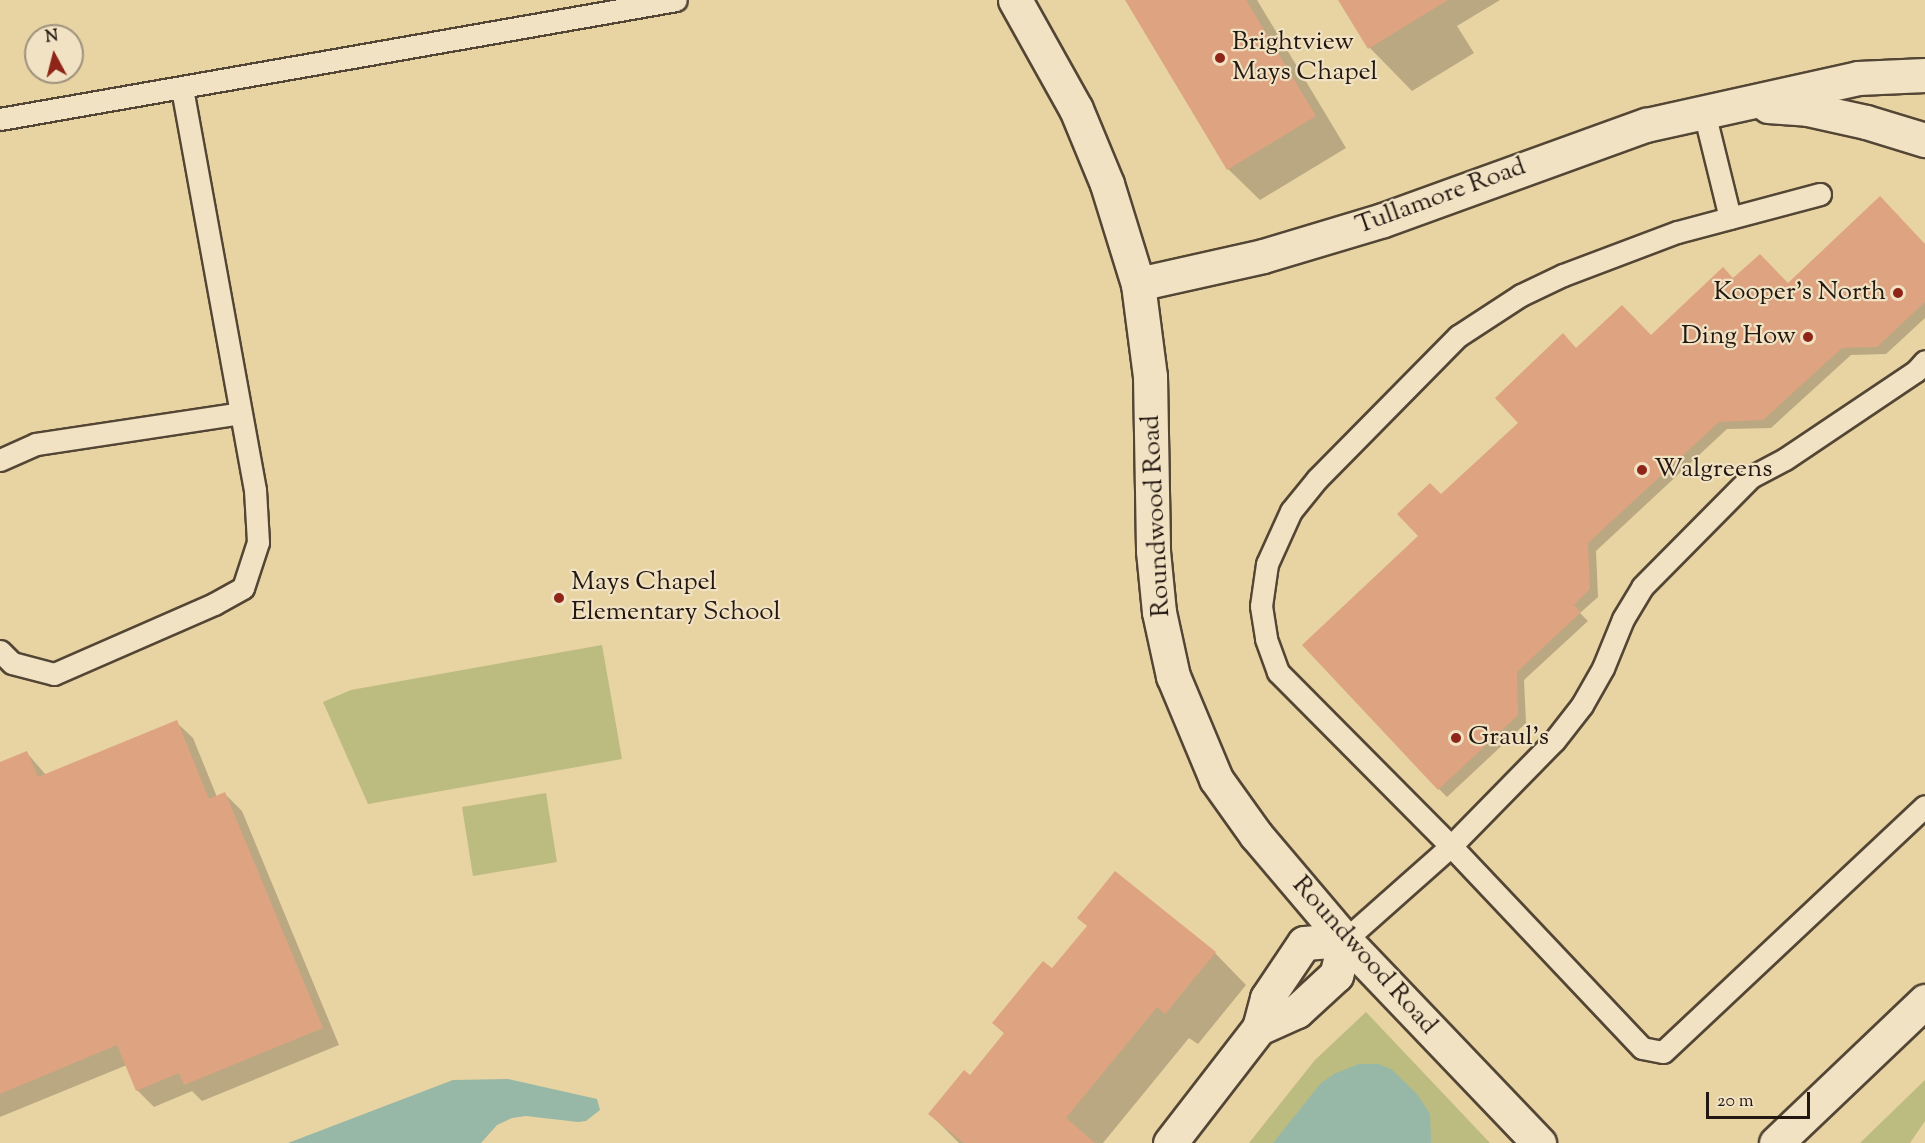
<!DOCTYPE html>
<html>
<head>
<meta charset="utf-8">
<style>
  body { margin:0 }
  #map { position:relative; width:1925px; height:1143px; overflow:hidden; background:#e8d3a2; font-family:"Sorts Mill Goudy",serif }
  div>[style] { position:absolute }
  .green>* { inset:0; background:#bcbb80 }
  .water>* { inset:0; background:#97b8a6 }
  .shadow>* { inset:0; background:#0003 }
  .building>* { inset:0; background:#dea481 }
  .roads { filter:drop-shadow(2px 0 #544635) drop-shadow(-2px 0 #544635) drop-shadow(0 2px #544635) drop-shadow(0 -2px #544635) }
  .service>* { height:21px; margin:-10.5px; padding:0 10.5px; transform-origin:10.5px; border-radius:10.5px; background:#f0e2c3 }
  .minor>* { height:33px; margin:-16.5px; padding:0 16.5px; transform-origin:16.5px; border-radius:16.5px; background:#f0e2c3 }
  .secondary>* { height:33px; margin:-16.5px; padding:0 16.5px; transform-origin:16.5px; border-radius:16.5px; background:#f0e2c3 }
  .dots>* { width:16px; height:16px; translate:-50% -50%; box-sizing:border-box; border:3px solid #f0e2c3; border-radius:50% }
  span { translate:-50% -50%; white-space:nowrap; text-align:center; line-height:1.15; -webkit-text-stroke:4.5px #f0e2c3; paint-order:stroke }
  .poi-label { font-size:26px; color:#231711 }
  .left { translate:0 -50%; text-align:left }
  .right { translate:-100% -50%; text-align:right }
  .street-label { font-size:26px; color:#231711 }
  .north { position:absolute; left:24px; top:24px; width:60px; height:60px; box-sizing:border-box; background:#f0e2c3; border:2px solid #9e917c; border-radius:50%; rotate:353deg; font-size:16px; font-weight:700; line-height:24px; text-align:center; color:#231711 }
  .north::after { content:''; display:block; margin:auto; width:21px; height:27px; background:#8f2418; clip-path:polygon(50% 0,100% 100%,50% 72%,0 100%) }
  .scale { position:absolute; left:1706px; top:1092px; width:104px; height:27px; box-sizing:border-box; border:3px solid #231711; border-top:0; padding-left:8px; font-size:18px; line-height:21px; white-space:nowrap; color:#231711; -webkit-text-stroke:4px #f0e2c3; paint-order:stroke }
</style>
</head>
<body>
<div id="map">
  <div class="green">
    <i style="clip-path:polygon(602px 645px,622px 759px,368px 804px,323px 702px,351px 690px)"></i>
    <i style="clip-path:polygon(546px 793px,557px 862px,473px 876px,462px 807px)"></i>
    <i style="clip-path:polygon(1366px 1012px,1490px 1143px,1249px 1143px,1315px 1060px)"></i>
    <i style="clip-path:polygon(1925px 1080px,1925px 1121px,1910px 1143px,1860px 1143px)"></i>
  </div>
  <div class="water">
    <i style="clip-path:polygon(1359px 1064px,1378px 1064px,1391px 1069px,1417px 1094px,1430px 1114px,1431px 1143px,1273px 1143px,1321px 1083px,1334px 1074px)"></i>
    <i style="clip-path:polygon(508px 1079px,597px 1099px,600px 1110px,586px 1121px,578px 1122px,526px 1116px,512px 1118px,497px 1125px,481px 1143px,288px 1143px,453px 1080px)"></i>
  </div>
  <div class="shadow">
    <i style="clip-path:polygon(1126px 0,1257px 0,1346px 148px,1260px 200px,1228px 169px)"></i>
    <i style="clip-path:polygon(1340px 0,1500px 0,1457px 26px,1474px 53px,1412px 91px,1370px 48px)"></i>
    <i style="clip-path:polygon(1925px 245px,1925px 318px,1886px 354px,1851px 355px,1771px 428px,1727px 429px,1596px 551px,1598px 597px,1580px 613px,1588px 621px,1524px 680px,1526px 723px,1447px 797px,1439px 789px,1420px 536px,1441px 496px,1520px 423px,1577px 349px,1651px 337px,1734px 280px,1788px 285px)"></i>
    <i style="clip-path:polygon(176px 722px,193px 738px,217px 797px,225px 794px,242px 811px,339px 1045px,202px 1101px,192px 1091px,154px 1107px,137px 1090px,127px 1065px,0 1117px,0 764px,27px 753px,46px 775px)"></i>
    <i style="clip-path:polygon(1215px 953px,1246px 985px,1198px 1044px,1189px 1038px,1103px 1143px,959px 1143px,930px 1114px,970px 1078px,1005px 1034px,994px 1023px,1052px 970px)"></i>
  </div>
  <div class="building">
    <i style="clip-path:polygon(1125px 0,1246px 0,1316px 116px,1227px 170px)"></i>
    <i style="clip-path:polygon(1338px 0,1448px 0,1368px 49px)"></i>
    <i style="clip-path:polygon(1880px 196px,1925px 244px,1925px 302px,1877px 347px,1842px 348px,1763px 420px,1719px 422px,1588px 543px,1590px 589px,1574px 605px,1581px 612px,1517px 672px,1518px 715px,1438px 790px,1302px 645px,1418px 536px,1397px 514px,1430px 483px,1441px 494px,1518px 423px,1495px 398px,1563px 333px,1576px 348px,1622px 305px,1651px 335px,1723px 267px,1733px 278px,1760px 254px,1788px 283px)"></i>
    <i style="clip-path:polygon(177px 720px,209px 799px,225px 792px,323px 1028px,184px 1085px,179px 1073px,136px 1091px,117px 1045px,0 1094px,0 762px,27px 751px,38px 777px)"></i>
    <i style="clip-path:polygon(1115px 871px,1216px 952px,1165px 1014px,1157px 1007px,1066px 1118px,1095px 1143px,964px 1143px,928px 1114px,964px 1070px,970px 1075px,1004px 1033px,992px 1023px,1043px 961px,1052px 968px,1087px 926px,1077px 918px)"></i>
  </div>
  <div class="roads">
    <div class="service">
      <i style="left:1704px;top:112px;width:109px;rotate:76.2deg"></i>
      <i style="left:0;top:119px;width:686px;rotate:-9.98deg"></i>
      <i style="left:1820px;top:194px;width:148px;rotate:165.1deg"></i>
      <i style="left:1677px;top:232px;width:122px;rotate:159.3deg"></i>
      <i style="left:1563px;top:275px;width:47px;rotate:154.5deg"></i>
      <i style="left:1521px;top:295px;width:75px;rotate:146.9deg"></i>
      <i style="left:1458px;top:336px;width:201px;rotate:134.6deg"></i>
      <i style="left:1317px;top:479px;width:41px;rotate:129.1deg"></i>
      <i style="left:1291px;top:511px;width:58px;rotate:114.4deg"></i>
      <i style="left:1267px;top:564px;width:42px;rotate:98.1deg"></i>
      <i style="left:1261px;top:606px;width:33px;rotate:81deg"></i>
      <i style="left:1266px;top:639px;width:35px;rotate:70deg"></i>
      <i style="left:1278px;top:672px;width:245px;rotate:45.2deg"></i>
      <i style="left:1451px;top:846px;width:278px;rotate:46.6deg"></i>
      <i style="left:1642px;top:1048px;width:21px;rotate:11deg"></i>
      <i style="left:1663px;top:1052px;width:359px;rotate:-43.2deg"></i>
      <i style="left:0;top:460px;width:39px;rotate:-24deg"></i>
      <i style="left:36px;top:444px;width:207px;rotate:-8.6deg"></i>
      <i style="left:0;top:651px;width:17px;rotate:45deg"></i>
      <i style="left:12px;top:663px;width:43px;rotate:14.7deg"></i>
      <i style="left:54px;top:674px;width:175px;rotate:-23.6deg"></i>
      <i style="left:214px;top:604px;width:33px;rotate:-29deg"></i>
      <i style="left:243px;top:588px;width:48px;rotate:-71.9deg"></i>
      <i style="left:258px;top:542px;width:52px;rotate:-93.3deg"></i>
      <i style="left:255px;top:490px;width:409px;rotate:-100.3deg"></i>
      <i style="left:1345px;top:940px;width:142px;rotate:-41.6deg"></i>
      <i style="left:1451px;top:846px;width:147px;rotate:-45.6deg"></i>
      <i style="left:1554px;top:741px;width:46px;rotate:-52.1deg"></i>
      <i style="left:1582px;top:705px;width:43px;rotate:-60.4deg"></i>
      <i style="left:1603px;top:668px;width:53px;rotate:-67.8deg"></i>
      <i style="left:1623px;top:619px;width:37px;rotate:-59deg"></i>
      <i style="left:1642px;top:587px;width:155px;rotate:-45.3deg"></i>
      <i style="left:1751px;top:477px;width:38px;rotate:-28deg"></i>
      <i style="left:1785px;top:459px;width:158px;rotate:-33.9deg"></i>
      <i style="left:1916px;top:371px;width:13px;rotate:-48deg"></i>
    </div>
    <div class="minor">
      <i style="left:1015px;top:0;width:125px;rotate:60.8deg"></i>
      <i style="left:1076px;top:109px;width:81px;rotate:67.5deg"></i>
      <i style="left:1107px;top:184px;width:105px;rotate:72.8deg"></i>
      <i style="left:1138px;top:284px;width:93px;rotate:82.6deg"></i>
      <i style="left:1150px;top:376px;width:175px;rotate:89deg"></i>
      <i style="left:1153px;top:551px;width:61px;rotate:84.4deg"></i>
      <i style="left:1159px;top:612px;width:66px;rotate:77.7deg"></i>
      <i style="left:1173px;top:676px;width:112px;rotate:67.3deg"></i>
      <i style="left:1216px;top:779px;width:69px;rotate:54.5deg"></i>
      <i style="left:1256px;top:835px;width:138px;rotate:49.7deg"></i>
      <i style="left:1345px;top:940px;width:281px;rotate:46.3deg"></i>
      <i style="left:1768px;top:106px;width:39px;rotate:4deg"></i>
      <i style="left:1807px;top:109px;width:60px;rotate:12.4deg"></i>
      <i style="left:1866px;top:122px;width:62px;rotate:17deg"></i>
      <i style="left:1138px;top:284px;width:128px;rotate:-12.6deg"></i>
      <i style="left:1263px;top:256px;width:125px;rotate:-16.7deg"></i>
      <i style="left:1383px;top:220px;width:280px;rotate:-19.9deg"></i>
      <i style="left:1646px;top:125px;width:217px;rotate:-12.5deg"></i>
      <i style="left:1858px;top:78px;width:67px;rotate:-2.6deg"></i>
      <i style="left:1170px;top:1143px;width:145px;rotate:-52.3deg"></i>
      <i style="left:1259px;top:1028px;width:31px;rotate:-75deg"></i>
      <i style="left:1267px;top:998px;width:66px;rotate:-56.1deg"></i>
      <i style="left:1304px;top:943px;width:41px;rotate:-4.2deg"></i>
      <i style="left:1345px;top:940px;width:36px;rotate:104deg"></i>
      <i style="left:1336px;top:975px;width:53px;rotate:137.3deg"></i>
      <i style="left:1297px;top:1011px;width:42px;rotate:155.9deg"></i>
    </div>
    <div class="secondary">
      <i style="left:1776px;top:1143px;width:206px;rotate:-43.6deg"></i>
    </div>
  </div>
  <div class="dots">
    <i style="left:1220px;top:58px;background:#8f2418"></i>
    <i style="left:1898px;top:293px;background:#8f2418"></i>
    <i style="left:1808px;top:337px;background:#8f2418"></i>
    <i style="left:1642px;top:470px;background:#8f2418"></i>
    <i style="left:559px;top:598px;background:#8f2418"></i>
    <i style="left:1456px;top:738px;background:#8f2418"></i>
  </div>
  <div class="poi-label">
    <span class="left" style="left:1232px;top:58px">Brightview<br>Mays Chapel</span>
    <span class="right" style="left:1886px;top:293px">Kooper's North</span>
    <span class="right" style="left:1796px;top:337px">Ding How</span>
    <span class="left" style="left:1654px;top:470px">Walgreens</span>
    <span class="left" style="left:571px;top:598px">Mays Chapel<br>Elementary School</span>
    <span class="left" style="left:1468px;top:738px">Graul's</span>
  </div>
  <div class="street-label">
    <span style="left:1441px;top:197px;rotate:-20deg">Tullamore Road</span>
    <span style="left:1157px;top:516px;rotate:-93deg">Roundwood Road</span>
    <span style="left:1364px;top:956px;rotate:48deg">Roundwood Road</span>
  </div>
  <div class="north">N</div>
  <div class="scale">20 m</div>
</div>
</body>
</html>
